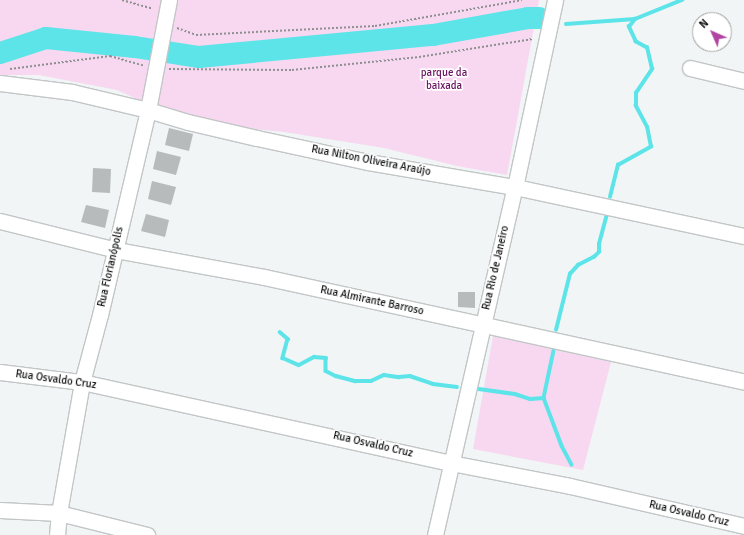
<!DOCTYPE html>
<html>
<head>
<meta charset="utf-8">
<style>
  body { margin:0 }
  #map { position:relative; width:744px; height:535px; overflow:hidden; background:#f1f5f5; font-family:Signika,sans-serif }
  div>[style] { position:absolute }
  .green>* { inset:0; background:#f7d8f0 }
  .stream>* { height:3.5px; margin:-1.75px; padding:0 1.75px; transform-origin:1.75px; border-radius:1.75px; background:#5ce4e9 }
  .river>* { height:22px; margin:-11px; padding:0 11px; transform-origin:11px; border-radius:11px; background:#5ce4e9 }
  .building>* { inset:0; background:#b7bbbb }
  .path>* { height:2px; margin-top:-1px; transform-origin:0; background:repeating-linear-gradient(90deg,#8e9090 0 2px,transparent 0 4px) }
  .roads { filter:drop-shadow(1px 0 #c2c6c6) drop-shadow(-1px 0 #c2c6c6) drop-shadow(0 1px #c2c6c6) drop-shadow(0 -1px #c2c6c6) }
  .minor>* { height:15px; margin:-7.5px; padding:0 7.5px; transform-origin:7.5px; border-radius:7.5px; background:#fff }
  span { translate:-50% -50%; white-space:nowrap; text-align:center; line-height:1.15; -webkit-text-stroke:3.5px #fff; paint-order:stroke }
  .park-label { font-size:11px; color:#6a1360 }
  .street-label { font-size:11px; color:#111212 }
  .north { position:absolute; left:692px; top:12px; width:40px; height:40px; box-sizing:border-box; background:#fff; border:1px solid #a0a0a0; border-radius:50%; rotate:315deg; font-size:11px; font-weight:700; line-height:16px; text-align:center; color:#111212 }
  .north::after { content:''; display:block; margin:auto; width:14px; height:18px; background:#b143a2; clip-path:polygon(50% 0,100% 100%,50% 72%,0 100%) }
</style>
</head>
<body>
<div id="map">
  <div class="green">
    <i style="clip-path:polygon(0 0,539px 0,507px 175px,457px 166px,384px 148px,284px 132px,188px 122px,117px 90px,39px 75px,0 75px)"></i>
    <i style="clip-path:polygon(493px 336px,611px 362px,583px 470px,473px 449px)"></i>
  </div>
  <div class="stream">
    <i style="left:566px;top:24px;width:69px;rotate:-4.1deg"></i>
    <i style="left:635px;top:19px;width:51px;rotate:-22deg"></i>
    <i style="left:610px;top:197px;width:33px;rotate:-76deg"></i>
    <i style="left:618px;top:165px;width:38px;rotate:-29deg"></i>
    <i style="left:651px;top:147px;width:20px;rotate:-101deg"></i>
    <i style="left:647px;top:127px;width:24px;rotate:-118deg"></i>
    <i style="left:636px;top:106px;width:13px;rotate:-90deg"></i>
    <i style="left:636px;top:93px;width:29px;rotate:-56deg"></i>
    <i style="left:652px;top:69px;width:22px;rotate:-103deg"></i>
    <i style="left:647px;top:48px;width:13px;rotate:-151deg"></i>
    <i style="left:636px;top:42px;width:17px;rotate:-115deg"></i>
    <i style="left:629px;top:27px;width:10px;rotate:-53deg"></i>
    <i style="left:556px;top:330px;width:58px;rotate:-76deg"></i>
    <i style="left:570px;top:274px;width:12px;rotate:-48deg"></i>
    <i style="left:578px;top:265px;width:18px;rotate:-27deg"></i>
    <i style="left:594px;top:257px;width:7px;rotate:-45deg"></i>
    <i style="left:599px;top:252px;width:8px;rotate:-90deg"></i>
    <i style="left:599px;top:244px;width:28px;rotate:-75deg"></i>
    <i style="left:280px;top:332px;width:11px;rotate:41deg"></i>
    <i style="left:288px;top:339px;width:20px;rotate:105deg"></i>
    <i style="left:283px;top:358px;width:17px;rotate:24deg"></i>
    <i style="left:299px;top:365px;width:17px;rotate:-28deg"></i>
    <i style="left:314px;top:357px;width:12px;rotate:5deg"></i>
    <i style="left:326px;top:358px;width:13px;rotate:90deg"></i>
    <i style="left:326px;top:371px;width:11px;rotate:27deg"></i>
    <i style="left:336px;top:376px;width:20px;rotate:15deg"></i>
    <i style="left:355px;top:381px;width:16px"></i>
    <i style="left:371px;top:381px;width:14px;rotate:-25deg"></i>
    <i style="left:384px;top:375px;width:15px;rotate:8deg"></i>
    <i style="left:399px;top:377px;width:11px;rotate:-5deg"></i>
    <i style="left:410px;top:376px;width:24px;rotate:19deg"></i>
    <i style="left:433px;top:384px;width:24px;rotate:7deg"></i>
    <i style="left:554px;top:351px;width:48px;rotate:102deg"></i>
    <i style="left:544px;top:398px;width:51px;rotate:69.4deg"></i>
    <i style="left:562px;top:446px;width:21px;rotate:62deg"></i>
    <i style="left:479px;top:389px;width:36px;rotate:8deg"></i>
    <i style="left:515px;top:394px;width:16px;rotate:18deg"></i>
    <i style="left:530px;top:399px;width:14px;rotate:-4deg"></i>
  </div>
  <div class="river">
    <i style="left:0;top:53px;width:48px;rotate:-18.1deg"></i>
    <i style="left:46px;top:38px;width:89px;rotate:5.8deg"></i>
    <i style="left:135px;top:47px;width:65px;rotate:8.9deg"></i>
    <i style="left:199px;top:57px;width:235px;rotate:-5.4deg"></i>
    <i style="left:433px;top:35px;width:97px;rotate:-10.1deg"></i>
    <i style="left:528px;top:18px;width:11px"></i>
  </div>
  <div class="building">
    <i style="clip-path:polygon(169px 128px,193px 134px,189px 151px,165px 145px)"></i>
    <i style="clip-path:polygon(157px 151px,181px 157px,176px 175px,153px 169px)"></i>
    <i style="clip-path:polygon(93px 168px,111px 169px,110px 193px,92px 192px)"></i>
    <i style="clip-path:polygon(152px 181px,176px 187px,171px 205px,148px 199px)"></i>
    <i style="clip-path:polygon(86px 205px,109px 210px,105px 228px,81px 222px)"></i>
    <i style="clip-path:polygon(146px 214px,169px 220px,165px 237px,141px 231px)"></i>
    <i style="clip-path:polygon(458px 292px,475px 292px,475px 308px,458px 307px)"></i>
  </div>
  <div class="path">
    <i style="left:122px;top:0;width:32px;rotate:16deg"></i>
    <i style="left:177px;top:28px;width:20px;rotate:20deg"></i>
    <i style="left:196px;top:35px;width:179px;rotate:-2.9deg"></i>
    <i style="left:375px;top:26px;width:149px;rotate:-10deg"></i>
    <i style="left:10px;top:69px;width:101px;rotate:-7.4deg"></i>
    <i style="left:110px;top:56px;width:35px;rotate:16deg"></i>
    <i style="left:169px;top:69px;width:123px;rotate:0.5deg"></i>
    <i style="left:292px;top:70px;width:128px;rotate:-5.8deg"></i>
    <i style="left:419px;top:57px;width:115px;rotate:-9deg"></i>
  </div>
  <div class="roads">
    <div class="minor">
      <i style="left:690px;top:68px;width:56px;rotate:13.5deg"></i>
      <i style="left:0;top:83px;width:73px;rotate:7.1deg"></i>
      <i style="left:72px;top:92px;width:78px;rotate:13.3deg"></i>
      <i style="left:148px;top:110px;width:42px;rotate:16.7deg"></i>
      <i style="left:188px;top:122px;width:71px;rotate:13.1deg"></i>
      <i style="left:257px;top:138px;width:114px;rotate:12.2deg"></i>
      <i style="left:368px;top:162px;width:149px;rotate:9.7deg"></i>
      <i style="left:515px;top:187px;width:234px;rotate:12.1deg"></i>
      <i style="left:0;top:221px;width:120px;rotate:14deg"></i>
      <i style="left:116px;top:250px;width:150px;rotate:10.3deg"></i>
      <i style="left:264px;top:277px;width:491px;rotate:12.3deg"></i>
      <i style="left:0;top:372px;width:83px;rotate:7deg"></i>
      <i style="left:82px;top:382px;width:378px;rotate:12.4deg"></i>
      <i style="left:451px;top:463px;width:121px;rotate:10.9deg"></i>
      <i style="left:570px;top:486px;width:179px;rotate:12.9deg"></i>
      <i style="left:0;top:510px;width:59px;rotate:2.9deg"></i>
      <i style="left:59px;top:513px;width:91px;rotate:14deg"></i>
      <i style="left:57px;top:535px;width:22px;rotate:-85deg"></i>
      <i style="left:59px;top:513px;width:133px;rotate:-80deg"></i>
      <i style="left:82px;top:382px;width:69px;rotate:-75deg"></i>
      <i style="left:100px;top:315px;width:211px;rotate:-76.8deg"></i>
      <i style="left:148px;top:110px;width:112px;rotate:-79.2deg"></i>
      <i style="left:435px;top:535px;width:357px;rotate:-77.1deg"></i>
      <i style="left:515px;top:187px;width:191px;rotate:-77.9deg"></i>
    </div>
  </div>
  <div class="park-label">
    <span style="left:444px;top:80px">parque da<br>baixada</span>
  </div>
  <div class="street-label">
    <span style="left:371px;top:161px;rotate:11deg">Rua Nilton Oliveira Araújo</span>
    <span style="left:111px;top:267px;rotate:-77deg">Rua Florianópolis</span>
    <span style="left:496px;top:268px;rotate:-77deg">Rua Rio de Janeiro</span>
    <span style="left:372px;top:301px;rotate:12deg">Rua Almirante Barroso</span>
    <span style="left:56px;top:380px;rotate:8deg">Rua Osvaldo Cruz</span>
    <span style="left:373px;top:445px;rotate:13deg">Rua Osvaldo Cruz</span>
    <span style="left:689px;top:514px;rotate:13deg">Rua Osvaldo Cruz</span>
  </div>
  <div class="north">N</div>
</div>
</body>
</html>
